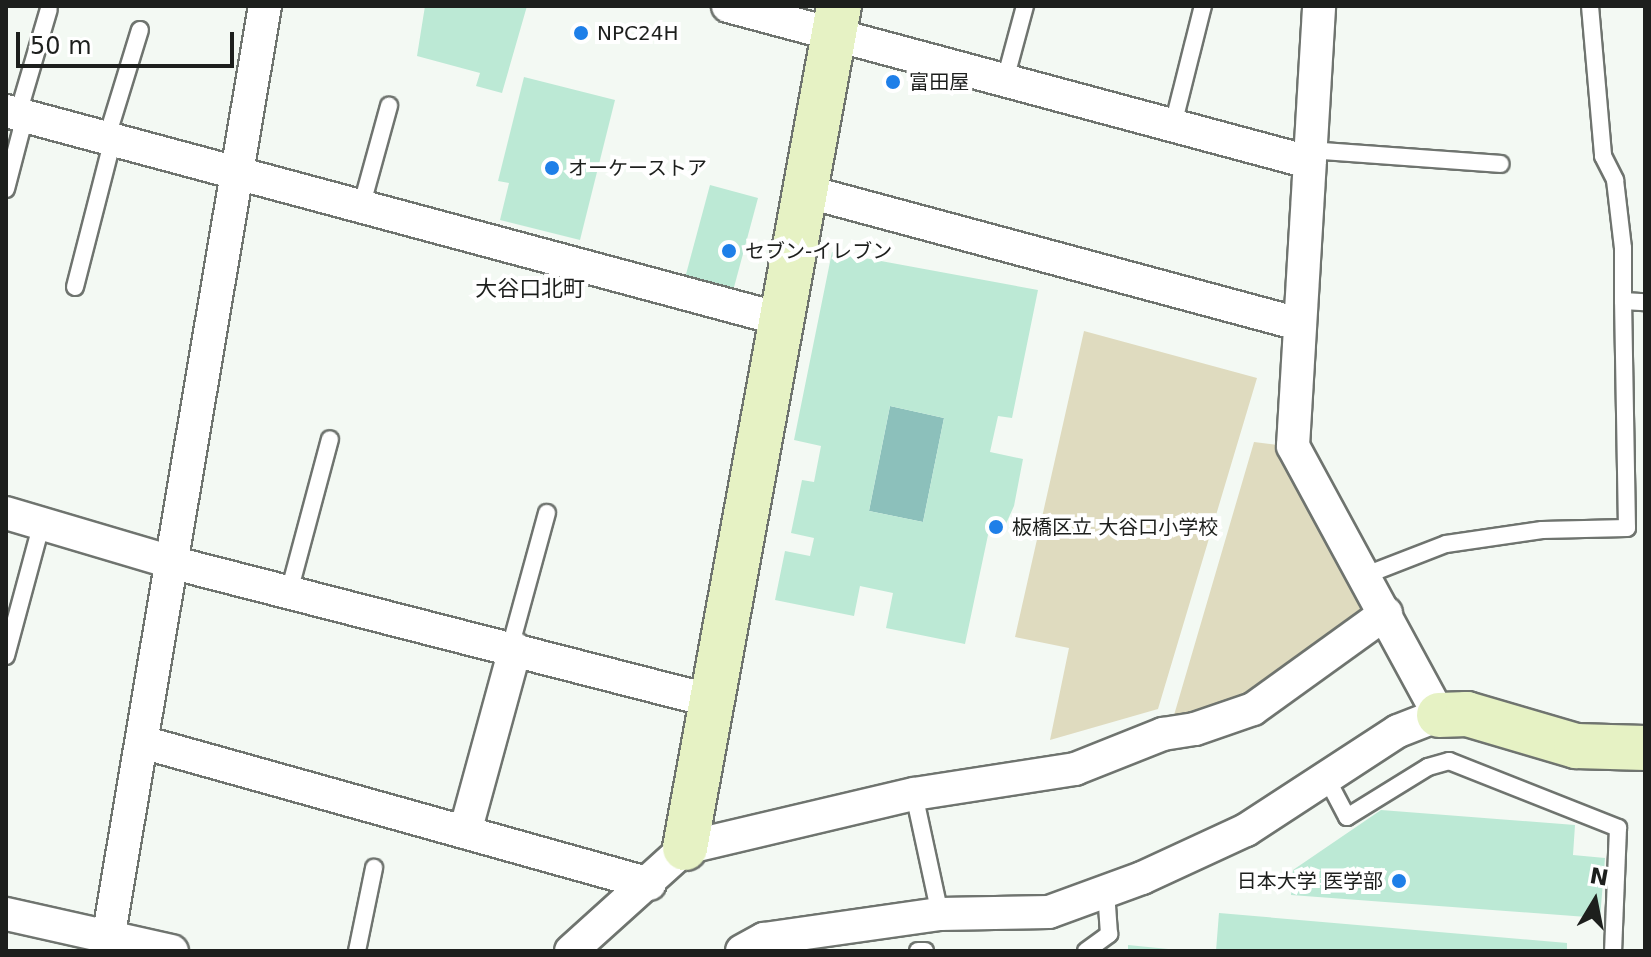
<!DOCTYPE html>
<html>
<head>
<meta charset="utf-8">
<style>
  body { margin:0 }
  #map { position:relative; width:1651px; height:957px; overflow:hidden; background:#f3f9f3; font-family:"DejaVu Sans","Noto Sans JP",sans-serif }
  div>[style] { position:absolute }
  .green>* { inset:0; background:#dfdbbf }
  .water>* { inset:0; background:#8cc0bb }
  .building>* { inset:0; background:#bce9d5 }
  .roads { filter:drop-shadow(2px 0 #6f746f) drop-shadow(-2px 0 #6f746f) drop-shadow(0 2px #6f746f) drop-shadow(0 -2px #6f746f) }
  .lane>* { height:16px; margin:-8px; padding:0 8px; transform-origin:8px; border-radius:8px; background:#fff }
  .street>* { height:32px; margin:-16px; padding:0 16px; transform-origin:16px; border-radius:16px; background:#fff }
  .secondary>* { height:44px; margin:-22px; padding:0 22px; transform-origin:22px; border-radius:22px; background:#e6f2c4 }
  .dots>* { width:22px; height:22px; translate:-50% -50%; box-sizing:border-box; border:4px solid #fff; border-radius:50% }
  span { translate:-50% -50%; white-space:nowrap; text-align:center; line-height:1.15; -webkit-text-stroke:8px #fff; paint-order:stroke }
  .poi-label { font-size:20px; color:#1d1f1d }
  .left { translate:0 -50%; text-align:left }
  .right { translate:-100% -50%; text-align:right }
  .neighbourhood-label { font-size:22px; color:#1d1f1d }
  .frame { position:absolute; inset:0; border:8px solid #1d1f1d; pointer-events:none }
  .north { position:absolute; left:1555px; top:861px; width:80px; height:80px; -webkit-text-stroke:6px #fff; paint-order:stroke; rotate:10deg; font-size:22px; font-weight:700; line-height:32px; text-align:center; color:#1d1f1d }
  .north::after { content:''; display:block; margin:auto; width:28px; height:36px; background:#1d1f1d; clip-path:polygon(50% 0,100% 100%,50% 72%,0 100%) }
  .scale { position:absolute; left:16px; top:32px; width:218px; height:36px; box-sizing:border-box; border:4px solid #1d1f1d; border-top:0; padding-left:10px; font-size:24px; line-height:28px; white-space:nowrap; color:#1d1f1d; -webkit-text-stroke:6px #fff; paint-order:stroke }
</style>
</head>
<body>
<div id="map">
  <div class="green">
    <i style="clip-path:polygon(1084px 331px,1257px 378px,1158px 709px,1050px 740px,1069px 648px,1015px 637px)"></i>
    <i style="clip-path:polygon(1254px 442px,1278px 445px,1363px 595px,1358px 619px,1251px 699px,1210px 717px,1189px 714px,1172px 722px)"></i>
  </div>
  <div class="water">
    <i style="clip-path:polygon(890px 406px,944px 418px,923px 522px,869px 511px)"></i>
  </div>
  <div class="building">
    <i style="clip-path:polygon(425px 6px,527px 6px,502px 93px,476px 86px,480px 73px,417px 56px)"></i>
    <i style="clip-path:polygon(524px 77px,615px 100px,580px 240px,500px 220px,509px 183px,498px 181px)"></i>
    <i style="clip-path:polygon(710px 185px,758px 198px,733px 291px,685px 278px)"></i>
    <i style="clip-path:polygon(evenodd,832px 252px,1038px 290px,1012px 418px,998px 416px,990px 452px,1023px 459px,1014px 506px,1000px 537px,988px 535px,965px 644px,886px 628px,893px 593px,860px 586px,854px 616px,775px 600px,785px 551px,810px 556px,814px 538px,791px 533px,802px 480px,814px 482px,821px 446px,794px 440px,832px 252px,890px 406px,944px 418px,923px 522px,869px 511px,890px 406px)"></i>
    <i style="clip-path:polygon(1381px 810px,1575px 825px,1573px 855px,1605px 858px,1600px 918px,1291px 895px,1293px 870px)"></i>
    <i style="clip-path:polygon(1219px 913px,1567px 943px,1567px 951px,1216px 951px)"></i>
    <i style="clip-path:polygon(1128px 945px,1168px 949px,1168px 951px,1128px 951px)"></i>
  </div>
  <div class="roads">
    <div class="lane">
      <i style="left:1590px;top:6px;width:151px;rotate:85deg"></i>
      <i style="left:1603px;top:156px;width:27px;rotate:63deg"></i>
      <i style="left:1615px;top:180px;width:68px;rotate:83.3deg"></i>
      <i style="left:1623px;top:248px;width:53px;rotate:90deg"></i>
      <i style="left:1005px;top:80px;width:77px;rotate:-74.9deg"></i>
      <i style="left:18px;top:114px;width:109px;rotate:-73.6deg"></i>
      <i style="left:1173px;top:125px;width:123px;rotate:-75.9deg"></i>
      <i style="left:107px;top:137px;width:112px;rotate:-72.9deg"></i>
      <i style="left:1310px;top:150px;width:191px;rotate:4.2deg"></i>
      <i style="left:6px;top:189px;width:75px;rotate:-75.4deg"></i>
      <i style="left:362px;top:204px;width:102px;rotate:-74.6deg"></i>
      <i style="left:75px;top:287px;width:153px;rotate:-75.6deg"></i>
      <i style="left:1366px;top:575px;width:86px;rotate:-21.2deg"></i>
      <i style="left:1446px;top:544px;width:97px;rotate:-8.3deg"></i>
      <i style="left:1542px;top:530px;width:85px;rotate:-1.3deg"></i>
      <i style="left:1627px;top:528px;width:227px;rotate:-91deg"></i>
      <i style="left:1623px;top:301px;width:22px;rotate:3deg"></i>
      <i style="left:289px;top:592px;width:158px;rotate:-75deg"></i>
      <i style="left:510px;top:648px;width:140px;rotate:-74.7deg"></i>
      <i style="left:6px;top:656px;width:138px;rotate:-74.9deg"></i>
      <i style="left:1327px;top:779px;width:43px;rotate:62.2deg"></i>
      <i style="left:1347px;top:817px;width:95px;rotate:-31.7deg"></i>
      <i style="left:1428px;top:767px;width:22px;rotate:-16deg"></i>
      <i style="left:1449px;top:761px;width:182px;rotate:21.6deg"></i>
      <i style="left:1618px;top:828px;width:123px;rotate:92.3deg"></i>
      <i style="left:914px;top:794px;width:123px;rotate:77.8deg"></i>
      <i style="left:357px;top:951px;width:85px;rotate:-78.4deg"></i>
      <i style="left:918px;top:951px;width:7px"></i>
      <i style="left:1086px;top:951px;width:29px;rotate:-36deg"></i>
      <i style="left:1109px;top:934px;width:43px;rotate:-94deg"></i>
    </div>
    <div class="street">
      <i style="left:728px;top:6px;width:602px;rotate:15.03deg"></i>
      <i style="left:6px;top:111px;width:801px;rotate:15.04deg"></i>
      <i style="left:805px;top:191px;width:512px;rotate:15.07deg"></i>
      <i style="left:6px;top:513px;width:179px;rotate:16.5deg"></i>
      <i style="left:178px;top:564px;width:547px;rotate:14.39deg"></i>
      <i style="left:142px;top:742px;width:527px;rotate:15.62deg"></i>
      <i style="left:465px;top:832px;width:190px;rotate:-74.7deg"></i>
      <i style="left:6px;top:914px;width:170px;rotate:12.6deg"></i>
      <i style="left:106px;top:951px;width:958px;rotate:-80.45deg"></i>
      <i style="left:571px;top:951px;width:154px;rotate:-42.1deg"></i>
      <i style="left:685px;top:848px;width:235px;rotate:-13.3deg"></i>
      <i style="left:914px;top:794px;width:163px;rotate:-8.8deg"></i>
      <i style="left:1075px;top:769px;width:95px;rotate:-21.7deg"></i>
      <i style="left:1163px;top:734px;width:32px;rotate:-9deg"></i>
      <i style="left:1195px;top:729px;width:61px;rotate:-19deg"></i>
      <i style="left:1253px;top:709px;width:164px;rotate:-35.8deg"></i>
      <i style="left:742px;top:951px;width:25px;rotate:-29deg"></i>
      <i style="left:764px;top:939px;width:178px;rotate:-8.1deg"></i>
      <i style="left:940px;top:914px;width:109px;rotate:-1.1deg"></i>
      <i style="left:1049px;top:912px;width:99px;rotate:-20.1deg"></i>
      <i style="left:1142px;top:878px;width:115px;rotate:-24.8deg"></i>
      <i style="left:1246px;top:830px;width:181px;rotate:-33.1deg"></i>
      <i style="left:1398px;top:731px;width:44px;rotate:-21.3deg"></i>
      <i style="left:1439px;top:715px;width:306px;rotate:-118.5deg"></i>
      <i style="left:1293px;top:446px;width:441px;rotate:-86.6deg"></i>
    </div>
    <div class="secondary">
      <i style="left:1439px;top:715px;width:28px;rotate:-2deg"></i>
      <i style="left:1467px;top:714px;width:114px;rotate:16.4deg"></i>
      <i style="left:1576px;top:746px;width:69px;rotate:1.7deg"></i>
      <i style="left:685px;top:848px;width:856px;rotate:-79.64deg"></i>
    </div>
  </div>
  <div class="dots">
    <i style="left:581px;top:33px;background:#1e7fe8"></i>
    <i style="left:893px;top:82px;background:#1e7fe8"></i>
    <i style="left:552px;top:168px;background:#1e7fe8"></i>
    <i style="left:729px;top:251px;background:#1e7fe8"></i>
    <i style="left:996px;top:527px;background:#1e7fe8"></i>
    <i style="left:1399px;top:881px;background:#1e7fe8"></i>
  </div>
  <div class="poi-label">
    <span class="left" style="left:597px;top:33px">NPC24H</span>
    <span class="left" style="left:909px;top:82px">富田屋</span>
    <span class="left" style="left:568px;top:168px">オーケーストア</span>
    <span class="left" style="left:745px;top:251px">セブン-イレブン</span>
    <span class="left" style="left:1012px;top:527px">板橋区立 大谷口小学校</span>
    <span class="right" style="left:1383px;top:881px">日本大学 医学部</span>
  </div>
  <div class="neighbourhood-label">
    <span style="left:530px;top:289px">大谷口北町</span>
  </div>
  <div class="frame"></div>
  <div class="north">N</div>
  <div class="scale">50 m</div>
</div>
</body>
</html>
